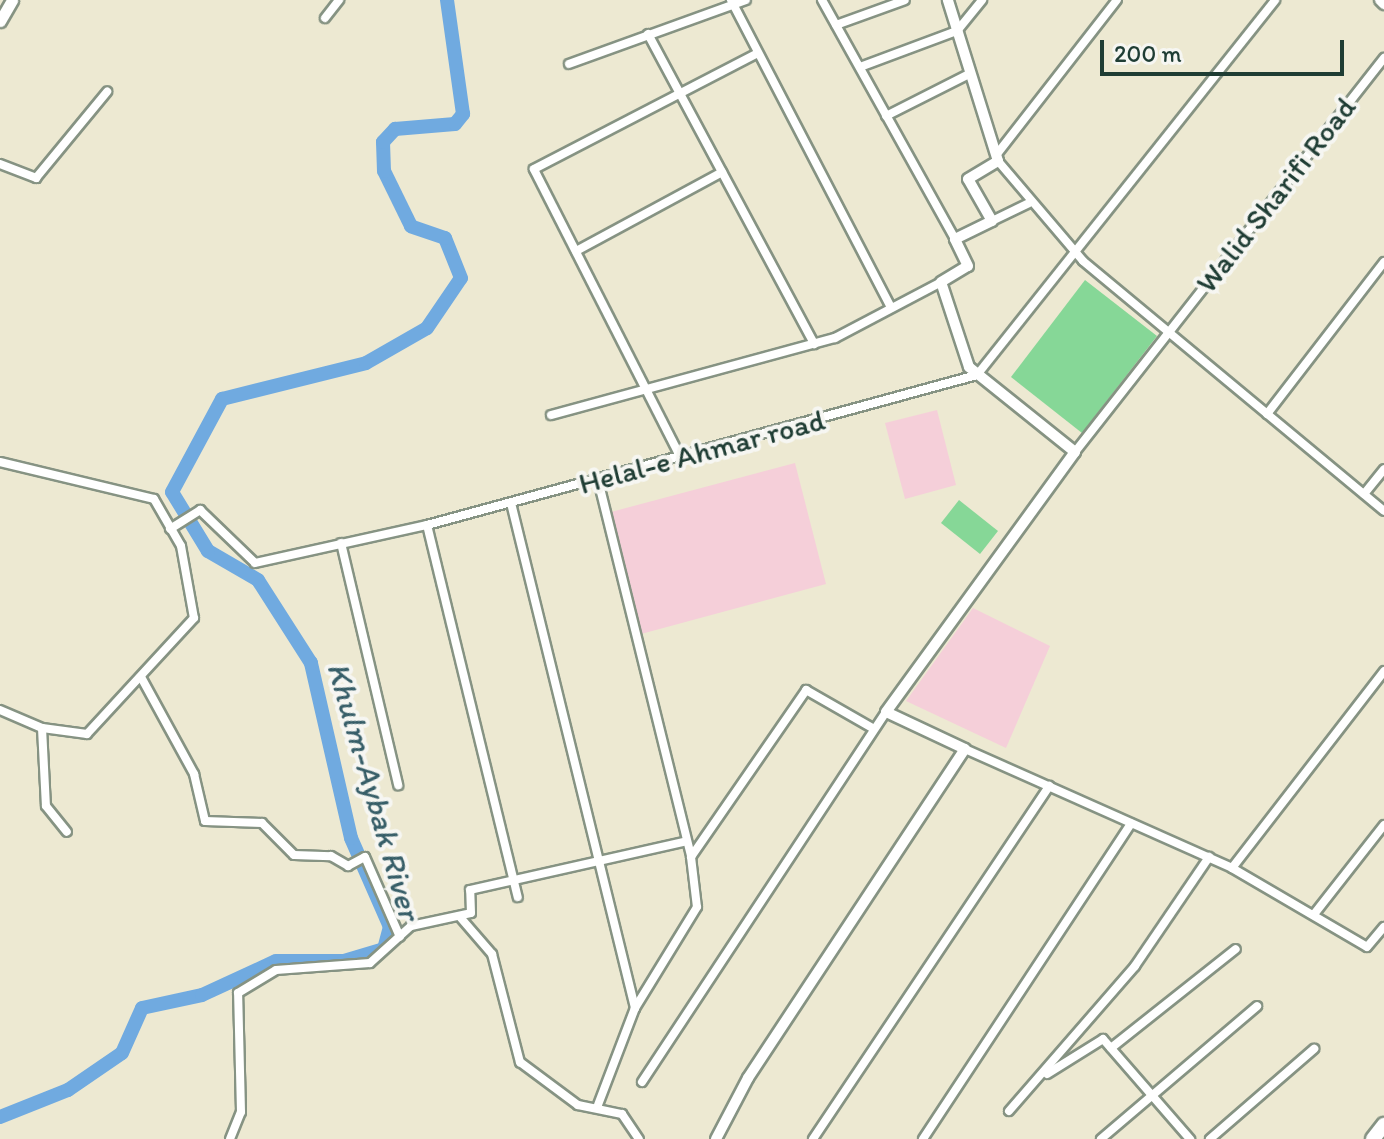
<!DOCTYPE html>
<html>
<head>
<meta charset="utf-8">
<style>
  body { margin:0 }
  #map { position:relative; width:1384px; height:1139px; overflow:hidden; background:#ede9d2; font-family:Itim,sans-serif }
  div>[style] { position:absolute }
  .built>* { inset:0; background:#f5cfd9 }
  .green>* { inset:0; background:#86d797 }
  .river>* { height:14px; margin:-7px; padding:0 7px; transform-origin:7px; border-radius:7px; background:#70aae0 }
  .roads { filter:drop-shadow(2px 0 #869383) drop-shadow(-2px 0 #869383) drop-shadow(0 2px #869383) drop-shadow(0 -2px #869383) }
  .minor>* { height:8px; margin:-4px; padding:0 4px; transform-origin:4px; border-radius:4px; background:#fff }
  .tertiary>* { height:10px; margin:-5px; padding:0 5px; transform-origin:5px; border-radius:5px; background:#fff }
  .secondary>* { height:11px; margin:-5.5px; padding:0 5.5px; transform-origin:5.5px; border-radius:5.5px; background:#fff }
  .trunk>* { height:14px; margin:-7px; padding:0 7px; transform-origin:7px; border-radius:7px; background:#fff }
  span { translate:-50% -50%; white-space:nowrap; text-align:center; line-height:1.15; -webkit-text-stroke:8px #f6f6f2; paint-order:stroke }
  .street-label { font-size:30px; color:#1f3d34 }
  .water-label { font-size:32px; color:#375e68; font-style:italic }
  .scale { position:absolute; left:1100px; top:40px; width:244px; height:36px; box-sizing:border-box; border:4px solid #1f3d34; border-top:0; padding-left:10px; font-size:24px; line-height:28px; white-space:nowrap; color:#1f3d34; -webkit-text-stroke:6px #f6f6f2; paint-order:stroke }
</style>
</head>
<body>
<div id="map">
  <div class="built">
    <i style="clip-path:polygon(937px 410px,956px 485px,905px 499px,885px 423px)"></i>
    <i style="clip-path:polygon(795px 463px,826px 584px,641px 634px,611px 512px)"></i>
    <i style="clip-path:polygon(973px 608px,1050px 646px,1006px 748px,906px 701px)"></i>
  </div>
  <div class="green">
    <i style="clip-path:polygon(1085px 280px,1157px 336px,1082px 433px,1011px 377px)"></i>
    <i style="clip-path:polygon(959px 500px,998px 531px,980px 554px,941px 523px)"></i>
  </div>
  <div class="river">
    <i style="left:0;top:1117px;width:73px;rotate:-21.7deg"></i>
    <i style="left:68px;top:1090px;width:65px;rotate:-34.4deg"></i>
    <i style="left:122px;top:1053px;width:49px;rotate:-66deg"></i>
    <i style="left:142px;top:1008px;width:61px;rotate:-12.2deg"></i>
    <i style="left:202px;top:995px;width:81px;rotate:-24.7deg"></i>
    <i style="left:276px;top:961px;width:68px"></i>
    <i style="left:344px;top:961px;width:42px;rotate:-16.7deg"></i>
    <i style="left:384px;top:949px;width:23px;rotate:-75deg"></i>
    <i style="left:390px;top:927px;width:97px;rotate:-113.7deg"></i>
    <i style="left:351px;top:838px;width:180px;rotate:-102.9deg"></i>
    <i style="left:311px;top:663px;width:98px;rotate:-122.6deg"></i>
    <i style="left:258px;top:580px;width:58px;rotate:-149.9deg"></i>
    <i style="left:208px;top:551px;width:69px;rotate:-121.4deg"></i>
    <i style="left:172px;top:492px;width:106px;rotate:-61.7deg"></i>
    <i style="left:222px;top:399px;width:148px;rotate:-14deg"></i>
    <i style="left:366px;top:363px;width:70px;rotate:-29.8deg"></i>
    <i style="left:427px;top:328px;width:60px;rotate:-55.8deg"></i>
    <i style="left:461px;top:278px;width:43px;rotate:-111.8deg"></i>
    <i style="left:445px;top:238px;width:36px;rotate:-161deg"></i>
    <i style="left:411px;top:226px;width:61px;rotate:-116.1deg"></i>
    <i style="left:384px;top:171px;width:29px;rotate:-92deg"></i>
    <i style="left:383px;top:142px;width:18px;rotate:-47deg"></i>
    <i style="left:395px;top:129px;width:60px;rotate:-4.8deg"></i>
    <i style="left:455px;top:124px;width:13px;rotate:-51deg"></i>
    <i style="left:463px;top:114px;width:115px;rotate:-98deg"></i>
  </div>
  <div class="roads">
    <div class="minor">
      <i style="left:731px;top:0;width:347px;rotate:62.5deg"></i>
      <i style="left:822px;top:0;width:274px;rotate:60.9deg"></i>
      <i style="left:325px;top:18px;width:23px;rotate:-52deg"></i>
      <i style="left:836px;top:25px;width:73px;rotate:-19.9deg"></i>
      <i style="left:648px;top:34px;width:352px;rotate:61.8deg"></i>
      <i style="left:569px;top:64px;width:188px;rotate:-19.9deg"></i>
      <i style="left:860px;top:67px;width:103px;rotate:-20.4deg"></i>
      <i style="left:957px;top:31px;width:40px;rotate:-51deg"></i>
      <i style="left:886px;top:116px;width:95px;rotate:-26.8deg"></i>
      <i style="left:997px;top:154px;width:195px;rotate:-52.1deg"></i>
      <i style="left:998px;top:161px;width:131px;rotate:49.6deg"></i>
      <i style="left:1083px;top:261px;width:391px;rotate:39.7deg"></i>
      <i style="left:0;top:164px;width:39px;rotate:21deg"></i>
      <i style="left:36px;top:178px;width:112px;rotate:-50.5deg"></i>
      <i style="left:992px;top:221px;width:41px;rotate:-25.9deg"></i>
      <i style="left:576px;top:251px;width:166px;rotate:-28.4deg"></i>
      <i style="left:1267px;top:414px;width:192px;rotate:-52.4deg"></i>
      <i style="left:551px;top:415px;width:294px;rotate:-15.2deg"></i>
      <i style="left:835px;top:338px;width:120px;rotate:-27.8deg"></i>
      <i style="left:1075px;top:452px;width:501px;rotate:-51.89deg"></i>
      <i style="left:681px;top:458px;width:324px;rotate:-117deg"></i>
      <i style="left:534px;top:169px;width:252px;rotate:-27.4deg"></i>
      <i style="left:0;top:462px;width:158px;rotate:13.5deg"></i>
      <i style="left:154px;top:499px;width:54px;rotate:60.1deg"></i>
      <i style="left:181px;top:546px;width:73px;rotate:79.8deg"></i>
      <i style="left:194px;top:618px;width:158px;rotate:132.7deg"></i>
      <i style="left:87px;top:734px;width:45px;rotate:-172.4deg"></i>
      <i style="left:42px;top:728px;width:46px;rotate:-156.8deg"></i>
      <i style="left:598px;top:480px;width:388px;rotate:76.1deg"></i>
      <i style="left:691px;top:857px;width:50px;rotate:83.2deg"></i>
      <i style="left:697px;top:907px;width:119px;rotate:121.5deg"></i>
      <i style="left:635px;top:1008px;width:104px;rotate:110.9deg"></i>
      <i style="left:1364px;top:494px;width:32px;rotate:-51deg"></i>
      <i style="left:511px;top:503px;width:520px;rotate:76.2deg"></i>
      <i style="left:427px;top:525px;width:383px;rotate:76.3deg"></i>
      <i style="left:170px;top:529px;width:36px;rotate:-32deg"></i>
      <i style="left:200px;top:510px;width:76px;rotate:43.9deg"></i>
      <i style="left:255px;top:563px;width:176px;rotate:-12.5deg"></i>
      <i style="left:427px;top:525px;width:570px;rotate:-15.26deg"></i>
      <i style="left:977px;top:375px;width:479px;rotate:-51.5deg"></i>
      <i style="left:341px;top:543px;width:249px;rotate:76.7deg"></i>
      <i style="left:141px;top:677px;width:111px;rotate:61.3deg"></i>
      <i style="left:194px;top:774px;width:48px;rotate:76.8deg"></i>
      <i style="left:205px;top:821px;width:57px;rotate:2deg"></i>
      <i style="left:262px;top:823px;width:45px;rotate:45deg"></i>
      <i style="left:294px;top:855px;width:37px;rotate:2deg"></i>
      <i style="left:331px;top:856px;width:20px;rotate:30deg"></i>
      <i style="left:348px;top:866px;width:19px;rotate:-28deg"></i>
      <i style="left:365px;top:857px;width:87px;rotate:66.4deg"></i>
      <i style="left:42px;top:728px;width:78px;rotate:87.1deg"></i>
      <i style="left:46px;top:806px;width:33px;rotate:51deg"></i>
      <i style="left:965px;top:749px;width:292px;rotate:24deg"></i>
      <i style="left:1232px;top:868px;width:156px;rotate:30.3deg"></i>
      <i style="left:1367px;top:947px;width:26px;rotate:-50deg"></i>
      <i style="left:691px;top:857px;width:203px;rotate:-55.4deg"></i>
      <i style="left:806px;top:690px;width:78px;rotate:29.8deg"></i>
      <i style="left:1232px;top:868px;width:249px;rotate:-52.3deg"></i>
      <i style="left:1315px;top:913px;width:112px;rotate:-51.9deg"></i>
      <i style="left:460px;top:917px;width:49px;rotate:49.1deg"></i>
      <i style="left:492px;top:954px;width:112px;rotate:75.5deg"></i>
      <i style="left:520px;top:1062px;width:72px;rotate:36.6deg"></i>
      <i style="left:578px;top:1105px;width:45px;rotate:11.6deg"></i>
      <i style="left:622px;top:1114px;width:30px;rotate:56deg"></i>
      <i style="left:1111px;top:1048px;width:159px;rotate:-38.4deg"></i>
      <i style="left:1047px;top:1074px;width:66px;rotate:-32deg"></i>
      <i style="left:1103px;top:1039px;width:133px;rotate:49deg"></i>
      <i style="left:642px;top:1082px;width:443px;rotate:-56.6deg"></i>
      <i style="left:1009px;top:1111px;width:192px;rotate:-49deg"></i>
      <i style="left:1135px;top:966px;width:132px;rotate:-55.8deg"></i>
      <i style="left:230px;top:1139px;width:29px;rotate:-68deg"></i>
      <i style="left:241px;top:1112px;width:119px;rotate:-91.4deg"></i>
      <i style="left:238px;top:993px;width:44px;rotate:-31.2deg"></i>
      <i style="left:276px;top:970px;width:94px;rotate:-4.3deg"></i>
      <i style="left:370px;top:963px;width:55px;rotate:-42.1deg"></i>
      <i style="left:411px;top:926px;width:61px;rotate:-12.2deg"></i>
      <i style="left:471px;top:913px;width:23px;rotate:-92deg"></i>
      <i style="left:470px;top:890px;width:222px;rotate:-12.7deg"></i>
      <i style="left:813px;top:1139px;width:425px;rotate:-56.2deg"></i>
      <i style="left:923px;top:1139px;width:378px;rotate:-56.6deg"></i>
      <i style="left:1101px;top:1139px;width:205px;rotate:-40.4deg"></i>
      <i style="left:1210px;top:1139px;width:138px;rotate:-40.9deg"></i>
    </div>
    <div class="tertiary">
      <i style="left:1380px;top:0;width:6px;rotate:45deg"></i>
      <i style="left:716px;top:1139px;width:69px;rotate:-62.3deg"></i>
      <i style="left:748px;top:1078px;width:394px;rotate:-56.6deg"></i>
      <i style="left:965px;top:749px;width:87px;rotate:-154.9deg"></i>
      <i style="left:886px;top:712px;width:321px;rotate:-54deg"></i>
      <i style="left:1075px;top:452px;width:136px;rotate:-141.3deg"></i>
      <i style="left:969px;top:367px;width:89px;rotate:-108.2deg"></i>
      <i style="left:941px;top:282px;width:31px;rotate:-31deg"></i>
      <i style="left:968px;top:266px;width:30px;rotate:-116deg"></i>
      <i style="left:955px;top:239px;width:41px;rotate:-25.9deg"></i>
      <i style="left:992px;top:221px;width:48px;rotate:-119.7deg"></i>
      <i style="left:968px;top:179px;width:35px;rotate:-31deg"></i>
      <i style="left:998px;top:161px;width:169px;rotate:-107.3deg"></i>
    </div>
    <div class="secondary">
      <i style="left:0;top:21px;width:24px;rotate:-60deg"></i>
    </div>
    <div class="trunk">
      <i style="left:1373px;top:1139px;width:18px;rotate:-52deg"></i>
    </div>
  </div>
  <div class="street-label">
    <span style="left:1276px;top:195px;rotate:-52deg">Walid Sharifi Road</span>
    <span style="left:702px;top:452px;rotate:-15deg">Helal-e Ahmar road</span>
  </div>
  <div class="water-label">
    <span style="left:374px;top:791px;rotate:74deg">Khulm-Aybak River</span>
  </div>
  <div class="scale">200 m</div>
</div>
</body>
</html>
